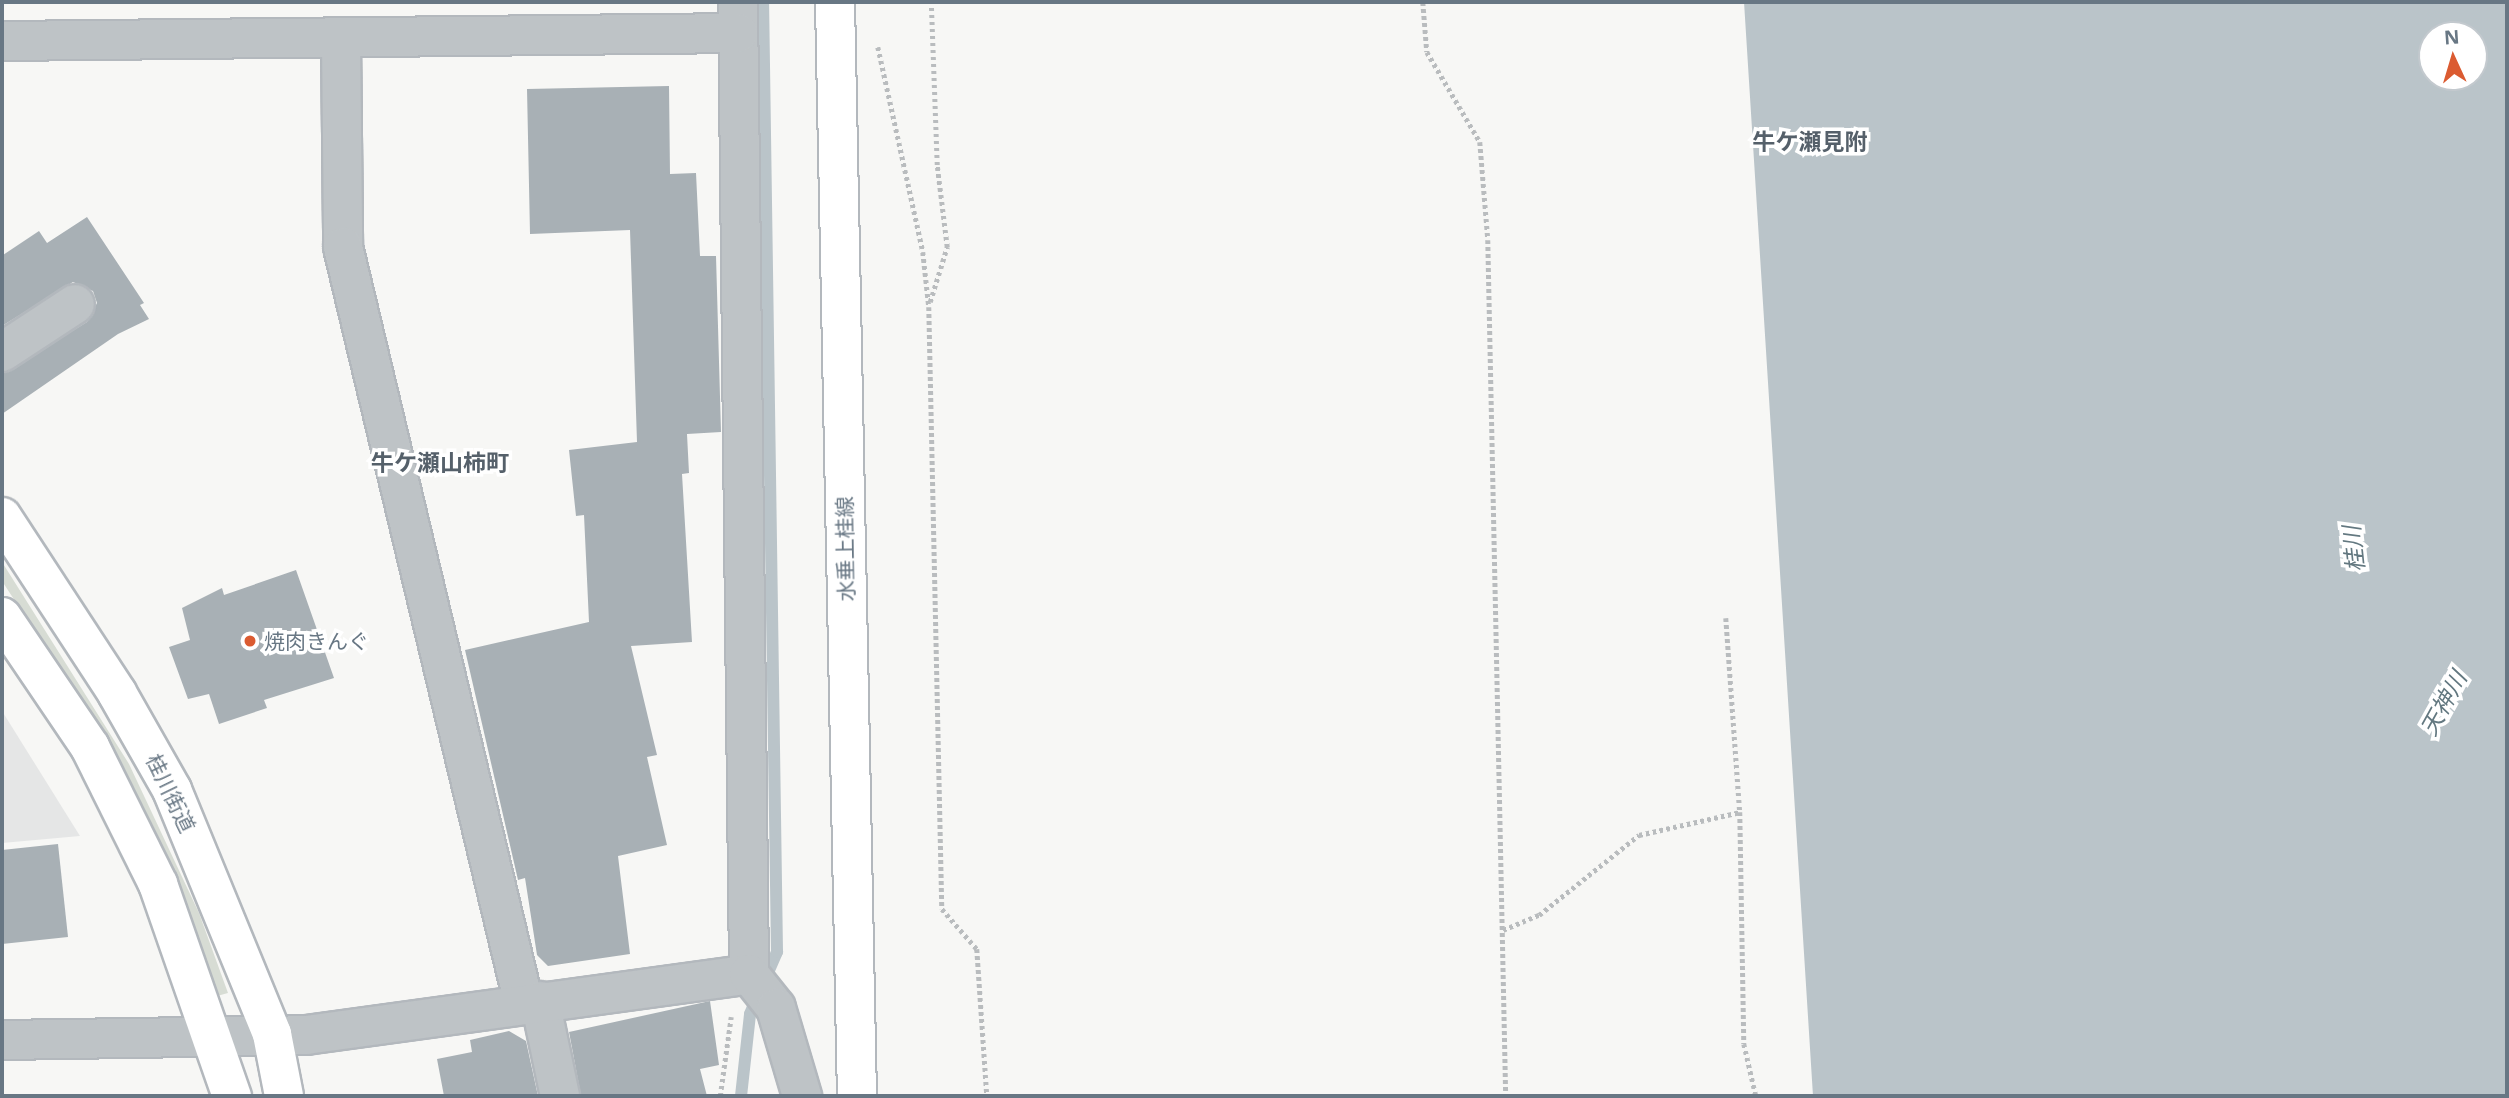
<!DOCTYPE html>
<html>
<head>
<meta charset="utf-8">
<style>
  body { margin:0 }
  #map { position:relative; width:2509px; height:1098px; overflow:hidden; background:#f7f7f5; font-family:"Noto Sans","Noto Sans JP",sans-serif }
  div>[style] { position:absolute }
  .built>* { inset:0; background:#e5e6e6 }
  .green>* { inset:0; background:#d7dcd4 }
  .water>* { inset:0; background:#bac4c9 }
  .stream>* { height:12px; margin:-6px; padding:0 6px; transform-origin:6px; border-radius:6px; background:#bac4c9 }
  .building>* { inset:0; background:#a8b0b5 }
  .path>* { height:4.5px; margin-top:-2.25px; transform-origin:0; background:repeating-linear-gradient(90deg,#b9bcbe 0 3.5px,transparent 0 7px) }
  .roads { filter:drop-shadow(2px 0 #b3b8bd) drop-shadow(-2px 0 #b3b8bd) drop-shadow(0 2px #b3b8bd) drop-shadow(0 -2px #b3b8bd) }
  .street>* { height:38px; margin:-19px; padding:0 19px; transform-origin:19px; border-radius:19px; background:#bec3c6 }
  .secondary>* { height:38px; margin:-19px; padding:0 19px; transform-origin:19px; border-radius:19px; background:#fff }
  .dots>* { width:19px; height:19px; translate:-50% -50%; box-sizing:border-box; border:4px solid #fff; border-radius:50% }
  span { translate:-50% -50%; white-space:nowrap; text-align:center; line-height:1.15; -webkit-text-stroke:7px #fff; paint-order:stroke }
  .street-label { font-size:21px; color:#687784 }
  .poi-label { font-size:21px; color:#687784 }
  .left { translate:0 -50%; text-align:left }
  .neighbourhood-label { font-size:23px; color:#55606a; font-weight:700 }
  .water-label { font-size:23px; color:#637880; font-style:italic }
  .frame { position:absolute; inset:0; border:4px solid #687784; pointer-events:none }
  .north { position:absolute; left:2418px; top:21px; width:70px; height:70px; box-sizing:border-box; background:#fff; border:2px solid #c3c9ce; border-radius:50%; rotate:356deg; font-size:19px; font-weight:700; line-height:28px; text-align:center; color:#687784 }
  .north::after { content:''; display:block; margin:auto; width:24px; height:32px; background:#db5b31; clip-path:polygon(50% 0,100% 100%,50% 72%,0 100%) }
</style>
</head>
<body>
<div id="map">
  <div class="built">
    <i style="clip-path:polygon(2px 711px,80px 836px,2px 843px)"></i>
  </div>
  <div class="green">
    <i style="clip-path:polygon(2px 562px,129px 764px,199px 913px,228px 993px,217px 996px,153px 834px,73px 690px,2px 581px)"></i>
  </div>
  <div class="water">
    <i style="clip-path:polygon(evenodd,1744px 2px,2507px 2px,2507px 1096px,1813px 1096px,1744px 2px,2432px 35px,2474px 35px,2474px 77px,2432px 77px,2432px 35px)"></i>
  </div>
  <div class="stream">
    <i style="left:741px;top:1096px;width:82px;rotate:-83.7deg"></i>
    <i style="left:750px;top:1014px;width:68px;rotate:-66.5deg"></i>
    <i style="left:777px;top:952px;width:950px;rotate:-90.84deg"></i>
  </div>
  <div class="building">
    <i style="clip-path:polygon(669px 86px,670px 174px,696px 173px,700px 256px,716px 256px,721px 432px,687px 434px,689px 473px,682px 474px,692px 642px,631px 646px,657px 755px,647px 757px,667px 845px,618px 856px,630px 954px,548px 966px,537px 955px,525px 878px,518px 880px,465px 650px,589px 622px,584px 515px,576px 516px,569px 450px,637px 442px,630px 230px,530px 234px,527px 89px)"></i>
    <i style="clip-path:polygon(87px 217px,144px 303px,140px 305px,149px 319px,118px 334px,2px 414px,2px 374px,87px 322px,97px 303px,93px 291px,73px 282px,2px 326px,3px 255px,39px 231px,47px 243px)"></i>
    <i style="clip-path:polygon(296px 570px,334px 678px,264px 700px,267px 708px,219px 724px,209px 694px,188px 699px,169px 647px,190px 640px,182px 608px,222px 588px,224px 595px)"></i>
    <i style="clip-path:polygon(58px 844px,68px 937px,2px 944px,2px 850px)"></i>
    <i style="clip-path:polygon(710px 1001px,719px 1065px,700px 1069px,707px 1096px,581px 1096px,569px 1032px)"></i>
    <i style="clip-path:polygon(509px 1031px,526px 1041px,538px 1096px,444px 1096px,437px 1059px,472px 1052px,470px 1040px)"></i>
  </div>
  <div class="path">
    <i style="left:1423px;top:2px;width:50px;rotate:85.4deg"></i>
    <i style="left:1427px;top:52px;width:104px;rotate:59.5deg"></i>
    <i style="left:1480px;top:142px;width:98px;rotate:85.3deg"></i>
    <i style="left:1488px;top:240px;width:856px;rotate:88.8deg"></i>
    <i style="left:878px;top:47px;width:210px;rotate:77.6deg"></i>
    <i style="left:923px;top:252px;width:55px;rotate:83.8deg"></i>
    <i style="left:929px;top:307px;width:602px;rotate:88.76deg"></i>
    <i style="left:942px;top:909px;width:53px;rotate:48.8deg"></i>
    <i style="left:977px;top:949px;width:147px;rotate:86.1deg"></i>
    <i style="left:930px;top:302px;width:58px;rotate:-72.8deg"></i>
    <i style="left:947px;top:247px;width:83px;rotate:-97deg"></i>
    <i style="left:937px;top:165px;width:163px;rotate:-92.1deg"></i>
    <i style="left:1726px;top:618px;width:195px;rotate:85.9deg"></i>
    <i style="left:1740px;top:812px;width:232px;rotate:89deg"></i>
    <i style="left:1744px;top:1044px;width:53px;rotate:77deg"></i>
    <i style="left:1503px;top:930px;width:39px;rotate:-23deg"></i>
    <i style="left:1539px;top:915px;width:128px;rotate:-38.7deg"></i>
    <i style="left:1639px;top:835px;width:104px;rotate:-12.8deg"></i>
    <i style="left:720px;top:1096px;width:80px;rotate:-82.1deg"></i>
  </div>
  <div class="roads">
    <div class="street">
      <i style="left:738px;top:2px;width:972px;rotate:89.35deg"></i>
      <i style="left:341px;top:39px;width:208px;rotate:89.4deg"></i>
      <i style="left:343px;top:247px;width:778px;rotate:76.55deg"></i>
      <i style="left:2px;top:41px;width:736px;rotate:-0.62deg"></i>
      <i style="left:2px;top:352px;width:87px;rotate:-33.3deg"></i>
      <i style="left:540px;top:1001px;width:97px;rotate:78.1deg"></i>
      <i style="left:2px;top:1040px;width:304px;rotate:-0.9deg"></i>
      <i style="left:306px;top:1035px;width:447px;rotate:-7.8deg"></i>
      <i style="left:749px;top:974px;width:43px;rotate:51.5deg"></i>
      <i style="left:776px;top:1008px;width:92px;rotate:73.5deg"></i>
    </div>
    <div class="secondary">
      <i style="left:835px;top:2px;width:1094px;rotate:88.85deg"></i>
      <i style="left:2px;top:517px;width:210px;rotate:56.8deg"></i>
      <i style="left:117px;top:693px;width:112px;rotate:60.4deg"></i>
      <i style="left:172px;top:790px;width:264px;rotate:67.7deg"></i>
      <i style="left:272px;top:1034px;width:63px;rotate:79deg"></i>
      <i style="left:2px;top:617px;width:157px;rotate:55.9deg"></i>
      <i style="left:90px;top:747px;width:153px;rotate:63.6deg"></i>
      <i style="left:158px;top:884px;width:225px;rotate:70.8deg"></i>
    </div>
  </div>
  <div class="dots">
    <i style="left:250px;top:641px;background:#db5b31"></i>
  </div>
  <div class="street-label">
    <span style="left:845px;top:549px;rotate:-91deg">水垂上桂線</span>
    <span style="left:171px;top:793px;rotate:64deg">桂川街道</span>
  </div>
  <div class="poi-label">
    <span class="left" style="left:264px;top:641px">焼肉きんぐ</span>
  </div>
  <div class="neighbourhood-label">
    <span style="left:1810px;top:141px">牛ケ瀬見附</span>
    <span style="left:440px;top:462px">牛ケ瀬山柿町</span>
  </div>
  <div class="water-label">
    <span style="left:2353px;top:549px;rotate:-96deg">桂川</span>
    <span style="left:2443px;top:703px;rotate:-61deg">天神川</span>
  </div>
  <div class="frame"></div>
  <div class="north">N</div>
</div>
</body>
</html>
